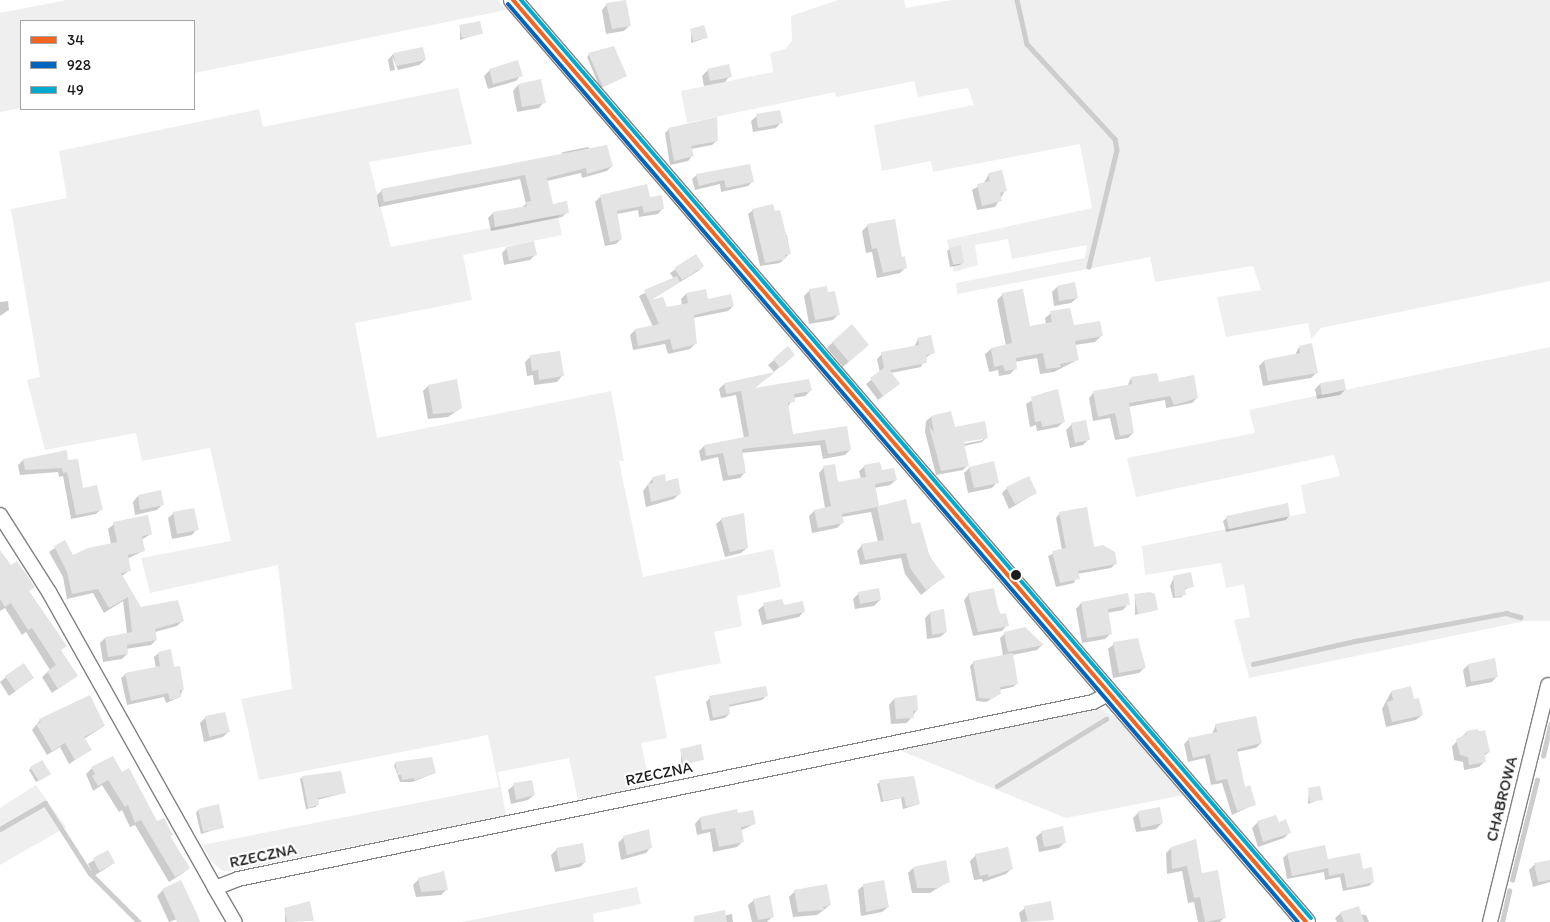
<!DOCTYPE html>
<html>
<head>
<meta charset="utf-8">
<style>
  body { margin:0 }
  #map { position:relative; width:1550px; height:922px; overflow:hidden; background:#fff; font-family:Itim,sans-serif }
  div>[style] { position:absolute }
  .green>* { inset:0; background:#efefef }
  .shadow>* { inset:0; background:#0003 }
  .stream>* { height:4.5px; margin:-2.25px; padding:0 2.25px; transform-origin:2.25px; border-radius:2.25px; background:#cdcdcd }
  .building>* { inset:0; background:#e4e4e4 }
  .roads { filter:drop-shadow(1px 0 #828282) drop-shadow(-1px 0 #828282) drop-shadow(0 1px #828282) drop-shadow(0 -1px #828282) }
  .minor>* { height:14px; margin:-7px; padding:0 7px; transform-origin:7px; border-radius:7px; background:#fff }
  .tertiary>* { height:18px; margin:-9px; padding:0 9px; transform-origin:9px; border-radius:9px; background:#fff }
  .bus-1>* { height:4px; margin:-2px; padding:0 2px; transform-origin:2px; border-radius:2px; background:#f26522 }
  .bus-2>* { height:4px; margin:-2px; padding:0 2px; transform-origin:2px; border-radius:2px; background:#0065bd }
  .bus-3>* { height:4px; margin:-2px; padding:0 2px; transform-origin:2px; border-radius:2px; background:#00a9ce }
  .dots>* { width:14px; height:14px; translate:-50% -50%; box-sizing:border-box; border:2px solid #fff; border-radius:50% }
  span { translate:-50% -50%; white-space:nowrap; text-align:center; line-height:1.15; -webkit-text-stroke:4.5px #fff; paint-order:stroke }
  .street-label { font-size:16px; color:#1c1c1c }
  .legend { position:absolute; left:20px; top:20px; width:175px; height:90px; box-sizing:border-box; background:#fff; border:1px solid #a4a4a4; margin:0; padding:6px 9px; list-style:none; font-size:15px; color:#1c1c1c }
  .legend li { display:flex; align-items:center; gap:10px; height:25px }
  .legend b { width:25px; border:1px solid #a4a4a4 }
</style>
</head>
<body>
<div id="map">
  <div class="green">
    <i style="clip-path:polygon(67px 0,497px 0,506px 10px,194px 73px,194px 21px,21px 21px,21px 108px,0 112px,0 13px)"></i>
    <i style="clip-path:polygon(838px 0,904px 0,906px 8px,951px 0,1550px 0,1550px 281px,1321px 328px,1311px 339px,1308px 323px,1226px 337px,1217px 297px,1261px 290px,1253px 266px,1155px 282px,1150px 257px,957px 294px,956px 283px,1085px 258px,1087px 245px,1012px 259px,1008px 239px,975px 245px,978px 265px,954px 272px,947px 240px,1092px 208px,1080px 144px,933px 172px,931px 161px,882px 171px,874px 125px,974px 105px,968px 88px,918px 97px,914px 81px,836px 97px,835px 92px,687px 123px,681px 91px,773px 72px,770px 53px,785px 49px,792px 41px,791px 16px)"></i>
    <i style="clip-path:polygon(458px 88px,472px 144px,369px 162px,391px 247px,558px 215px,562px 235px,463px 255px,472px 300px,355px 323px,377px 438px,611px 391px,624px 461px,619px 461px,643px 577px,773px 549px,781px 587px,737px 596px,742px 626px,714px 632px,721px 663px,655px 676px,667px 738px,641px 743px,650px 785px,578px 800px,569px 758px,498px 772px,506px 815px,232px 871px,223px 871px,213px 863px,202px 845px,499px 787px,488px 735px,259px 780px,241px 699px,292px 689px,278px 565px,150px 593px,141px 558px,231px 541px,210px 448px,142px 461px,136px 433px,45px 450px,27px 380px,40px 377px,11px 209px,67px 198px,59px 151px,259px 109px,263px 127px)"></i>
    <i style="clip-path:polygon(1550px 347px,1550px 621px,1525px 621px,1249px 678px,1234px 620px,1250px 617px,1244px 584px,1226px 588px,1221px 563px,1145px 575px,1142px 546px,1306px 513px,1301px 485px,1340px 476px,1334px 455px,1136px 497px,1127px 458px,1255px 433px,1249px 410px)"></i>
    <i style="clip-path:polygon(1095px 707px,1118px 718px,1184px 795px,1066px 818px,894px 748px)"></i>
    <i style="clip-path:polygon(36px 785px,66px 827px,0 865px,0 808px)"></i>
    <i style="clip-path:polygon(637px 887px,641px 904px,593px 914px,594px 922px,462px 922px)"></i>
  </div>
  <div class="shadow">
    <i style="clip-path:polygon(607px 4px,629px 26px,624px 31px,606px 34px,602px 10px)"></i>
    <i style="clip-path:polygon(460px 26px,481px 33px,460px 40px)"></i>
    <i style="clip-path:polygon(691px 30px,706px 38px,691px 43px)"></i>
    <i style="clip-path:polygon(393px 54px,425px 60px,419px 65px,398px 70px,392px 56px,395px 70px,390px 71px,388px 60px)"></i>
    <i style="clip-path:polygon(589px 54px,626px 76px,600px 88px,587px 57px)"></i>
    <i style="clip-path:polygon(490px 70px,521px 75px,516px 81px,488px 89px,484px 76px)"></i>
    <i style="clip-path:polygon(708px 70px,730px 76px,725px 82px,704px 86px,702px 76px)"></i>
    <i style="clip-path:polygon(540px 81px,544px 102px,539px 108px,517px 112px,513px 91px,518px 85px)"></i>
    <i style="clip-path:polygon(757px 116px,781px 122px,776px 128px,753px 132px,751px 121px)"></i>
    <i style="clip-path:polygon(669px 129px,717px 140px,712px 145px,691px 149px,692px 156px,688px 161px,670px 165px,665px 133px)"></i>
    <i style="clip-path:polygon(588px 147px,612px 166px,607px 171px,582px 178px,581px 173px,547px 181px,552px 205px,567px 212px,562px 217px,491px 231px,488px 218px,493px 213px,521px 208px,526px 204px,520px 179px,379px 207px,377px 195px,382px 190px,558px 158px,563px 152px)"></i>
    <i style="clip-path:polygon(989px 174px,1005px 191px,995px 207px,977px 210px,972px 190px,984px 183px)"></i>
    <i style="clip-path:polygon(697px 175px,753px 181px,748px 186px,721px 192px,720px 184px,695px 190px,692px 179px)"></i>
    <i style="clip-path:polygon(600px 197px,649px 199px,663px 208px,658px 214px,639px 217px,638px 210px,617px 214px,621px 239px,616px 244px,605px 246px,595px 202px)"></i>
    <i style="clip-path:polygon(753px 210px,774px 213px,783px 236px,787px 235px,790px 253px,780px 263px,760px 266px,748px 214px)"></i>
    <i style="clip-path:polygon(868px 225px,901px 259px,906px 267px,900px 273px,877px 278px,872px 252px,866px 253px,862px 231px)"></i>
    <i style="clip-path:polygon(507px 248px,535px 255px,530px 260px,504px 265px,502px 253px)"></i>
    <i style="clip-path:polygon(950px 249px,963px 262px,960px 265px,950px 267px,947px 251px)"></i>
    <i style="clip-path:polygon(696px 256px,703px 266px,698px 271px,649px 301px,667px 309px,682px 306px,681px 299px,686px 294px,705px 290px,707px 300px,733px 306px,728px 311px,693px 318px,695px 344px,690px 349px,668px 354px,665px 344px,633px 350px,630px 335px,635px 330px,653px 327px,639px 296px,674px 279px,670px 273px)"></i>
    <i style="clip-path:polygon(1057px 287px,1077px 298px,1071px 303px,1054px 306px,1052px 292px)"></i>
    <i style="clip-path:polygon(810px 290px,827px 294px,838px 315px,833px 320px,809px 324px,804px 296px)"></i>
    <i style="clip-path:polygon(1003px 294px,1029px 328px,1046px 324px,1045px 318px,1051px 313px,1073px 327px,1101px 336px,1095px 342px,1075px 345px,1077px 360px,1054px 372px,1040px 374px,1037px 358px,1015px 362px,1016px 368px,1010px 374px,999px 376px,998px 370px,989px 372px,985px 354px,991px 349px,1006px 346px,997px 300px)"></i>
    <i style="clip-path:polygon(8px 301px,9px 310px,0 316px,0 302px)"></i>
    <i style="clip-path:polygon(918px 339px,933px 353px,925px 358px,921px 367px,891px 373px,899px 384px,878px 400px,866px 384px,880px 373px,877px 359px,882px 354px,914px 347px)"></i>
    <i style="clip-path:polygon(833px 342px,862px 350px,843px 367px,827px 348px)"></i>
    <i style="clip-path:polygon(1299px 347px,1316px 373px,1311px 378px,1263px 386px,1259px 366px,1264px 361px,1295px 355px)"></i>
    <i style="clip-path:polygon(530px 357px,562px 376px,557px 382px,534px 385px,533px 375px,527px 376px,525px 362px)"></i>
    <i style="clip-path:polygon(774px 360px,788px 360px,774px 372px,768px 365px)"></i>
    <i style="clip-path:polygon(1131px 378px,1158px 383px,1197px 398px,1192px 403px,1166px 408px,1165px 400px,1128px 407px,1133px 433px,1128px 438px,1115px 440px,1110px 418px,1093px 421px,1089px 398px,1094px 392px,1127px 387px)"></i>
    <i style="clip-path:polygon(724px 384px,752px 390px,810px 391px,805px 396px,793px 398px,788px 407px,792px 435px,846px 427px,850px 450px,845px 455px,823px 459px,820px 445px,741px 453px,745px 472px,740px 478px,723px 481px,718px 457px,701px 461px,699px 451px,704px 446px,744px 438px,736px 395px,721px 398px,719px 389px)"></i>
    <i style="clip-path:polygon(1320px 384px,1345px 390px,1340px 395px,1317px 399px,1315px 389px)"></i>
    <i style="clip-path:polygon(428px 386px,461px 408px,448px 417px,428px 419px,423px 391px)"></i>
    <i style="clip-path:polygon(1057px 390px,1063px 422px,1058px 427px,1037px 431px,1036px 425px,1030px 427px,1026px 404px,1044px 393px)"></i>
    <i style="clip-path:polygon(evenodd,931px 417px,954px 428px,987px 437px,982px 442px,964px 446px,968px 465px,963px 470px,936px 475px,925px 432px,926px 421px,931px 417px,983px 437px,983px 440px,958px 445px,958px 442px,983px 437px)"></i>
    <i style="clip-path:polygon(1072px 424px,1088px 440px,1083px 445px,1070px 448px,1066px 430px)"></i>
    <i style="clip-path:polygon(23px 460px,67px 462px,82px 490px,101px 509px,96px 514px,71px 519px,63px 476px,59px 477px,58px 472px,20px 475px,18px 465px)"></i>
    <i style="clip-path:polygon(865px 466px,896px 480px,890px 485px,874px 488px,878px 508px,911px 526px,943px 577px,921px 595px,905px 574px,901px 558px,860px 565px,857px 551px,862px 545px,878px 542px,871px 512px,842px 517px,843px 522px,837px 528px,812px 533px,809px 516px,814px 511px,825px 508px,819px 473px,824px 467px,837px 484px,861px 479px,859px 471px)"></i>
    <i style="clip-path:polygon(969px 468px,997px 482px,992px 488px,968px 493px,964px 473px)"></i>
    <i style="clip-path:polygon(653px 478px,665px 482px,679px 494px,674px 499px,646px 507px,643px 491px)"></i>
    <i style="clip-path:polygon(1007px 488px,1036px 493px,1009px 509px,1002px 493px)"></i>
    <i style="clip-path:polygon(138px 496px,162px 505px,157px 510px,135px 515px,133px 502px)"></i>
    <i style="clip-path:polygon(174px 513px,197px 529px,192px 535px,172px 539px,168px 518px)"></i>
    <i style="clip-path:polygon(1060px 513px,1093px 548px,1116px 563px,1111px 568px,1077px 574px,1074px 583px,1056px 587px,1048px 556px,1062px 550px,1056px 518px)"></i>
    <i style="clip-path:polygon(1289px 516px,1286px 520px,1226px 532px,1223px 521px,1227px 518px)"></i>
    <i style="clip-path:polygon(722px 519px,747px 548px,741px 553px,725px 557px,716px 524px)"></i>
    <i style="clip-path:polygon(114px 524px,151px 534px,141px 540px,143px 551px,127px 559px,130px 570px,122px 576px,140px 608px,182px 621px,177px 626px,155px 632px,156px 640px,151px 645px,126px 649px,127px 654px,122px 659px,103px 662px,100px 643px,105px 638px,127px 634px,123px 601px,104px 613px,93px 593px,67px 599px,63px 577px,49px 552px,64px 542px,72px 556px,111px 544px,108px 529px)"></i>
    <i style="clip-path:polygon(0 552px,65px 646px,60px 651px,76px 676px,52px 693px,42px 677px,50px 670px,26px 632px,22px 635px,5px 608px,0 611px)"></i>
    <i style="clip-path:polygon(1174px 577px,1193px 586px,1184px 590px,1182px 597px,1173px 598px,1170px 586px)"></i>
    <i style="clip-path:polygon(993px 590px,1000px 616px,1007px 625px,1002px 631px,973px 636px,964px 600px,969px 594px)"></i>
    <i style="clip-path:polygon(859px 593px,880px 600px,874px 606px,855px 609px,853px 599px)"></i>
    <i style="clip-path:polygon(1126px 595px,1128px 604px,1123px 610px,1107px 613px,1111px 633px,1105px 639px,1082px 643px,1076px 609px,1081px 603px)"></i>
    <i style="clip-path:polygon(1135px 596px,1156px 610px,1135px 615px)"></i>
    <i style="clip-path:polygon(764px 605px,783px 607px,804px 611px,799px 617px,762px 625px,758px 610px)"></i>
    <i style="clip-path:polygon(930px 613px,946px 632px,940px 637px,927px 639px,925px 618px)"></i>
    <i style="clip-path:polygon(1005px 633px,1042px 645px,1037px 650px,1012px 655px,1017px 683px,1013px 687px,999px 690px,995px 697px,986px 702px,976px 701px,970px 666px,974px 662px,1003px 656px,1000px 638px)"></i>
    <i style="clip-path:polygon(1114px 644px,1144px 668px,1139px 673px,1113px 678px,1108px 649px)"></i>
    <i style="clip-path:polygon(159px 653px,173px 669px,183px 689px,180px 697px,166px 703px,164px 697px,127px 705px,121px 678px,126px 674px,156px 668px,154px 657px)"></i>
    <i style="clip-path:polygon(1468px 665px,1497px 676px,1492px 682px,1466px 687px,1463px 670px)"></i>
    <i style="clip-path:polygon(6px 677px,33px 678px,9px 696px,0 682px)"></i>
    <i style="clip-path:polygon(1391px 692px,1413px 701px,1422px 715px,1416px 720px,1386px 727px,1382px 709px)"></i>
    <i style="clip-path:polygon(766px 696px,762px 700px,728px 707px,729px 714px,725px 718px,710px 721px,706px 702px,710px 698px)"></i>
    <i style="clip-path:polygon(894px 699px,917px 710px,907px 723px,891px 724px,889px 705px)"></i>
    <i style="clip-path:polygon(206px 717px,228px 732px,223px 737px,204px 742px,200px 723px)"></i>
    <i style="clip-path:polygon(40px 720px,104px 726px,84px 739px,90px 750px,69px 764px,60px 747px,47px 755px,32px 730px)"></i>
    <i style="clip-path:polygon(1216px 725px,1261px 743px,1256px 748px,1236px 752px,1244px 788px,1255px 804px,1232px 815px,1222px 783px,1211px 785px,1205px 758px,1188px 762px,1184px 744px,1189px 739px,1212px 734px)"></i>
    <i style="clip-path:polygon(1484px 731px,1489px 752px,1484px 756px,1485px 761px,1479px 767px,1464px 770px,1463px 762px,1454px 760px,1452px 746px,1467px 732px)"></i>
    <i style="clip-path:polygon(681px 750px,703px 759px,681px 766px)"></i>
    <i style="clip-path:polygon(396px 763px,435px 773px,412px 782px,400px 782px,394px 765px)"></i>
    <i style="clip-path:polygon(31px 768px,47px 776px,36px 782px,29px 770px)"></i>
    <i style="clip-path:polygon(92px 768px,122px 774px,189px 868px,183px 873px,169px 882px,135px 825px,130px 827px,122px 810px,119px 812px,102px 785px,93px 791px,86px 774px)"></i>
    <i style="clip-path:polygon(303px 777px,344px 793px,317px 800px,316px 807px,306px 809px,300px 779px)"></i>
    <i style="clip-path:polygon(880px 782px,919px 804px,903px 809px,901px 798px,881px 802px,877px 784px)"></i>
    <i style="clip-path:polygon(514px 785px,534px 795px,528px 800px,511px 804px,508px 790px)"></i>
    <i style="clip-path:polygon(1309px 789px,1321px 799px,1308px 804px)"></i>
    <i style="clip-path:polygon(198px 810px,223px 827px,201px 834px,196px 813px)"></i>
    <i style="clip-path:polygon(1139px 812px,1162px 823px,1156px 829px,1136px 832px,1133px 818px)"></i>
    <i style="clip-path:polygon(737px 814px,754px 824px,740px 831px,743px 841px,737px 847px,713px 852px,710px 832px,697px 835px,695px 824px,700px 818px)"></i>
    <i style="clip-path:polygon(1258px 822px,1278px 823px,1289px 833px,1284px 838px,1258px 847px,1252px 828px)"></i>
    <i style="clip-path:polygon(1042px 832px,1065px 842px,1059px 848px,1039px 852px,1036px 837px)"></i>
    <i style="clip-path:polygon(624px 837px,651px 847px,646px 853px,621px 860px,618px 843px)"></i>
    <i style="clip-path:polygon(1171px 848px,1201px 874px,1224px 918px,1220px 922px,1198px 922px,1194px 902px,1188px 903px,1182px 871px,1167px 874px,1166px 853px)"></i>
    <i style="clip-path:polygon(557px 849px,585px 862px,580px 867px,555px 872px,551px 855px)"></i>
    <i style="clip-path:polygon(108px 851px,114px 863px,94px 876px,88px 864px)"></i>
    <i style="clip-path:polygon(1287px 854px,1362px 871px,1373px 882px,1369px 886px,1343px 891px,1340px 877px,1325px 880px,1324px 872px,1287px 879px,1283px 858px)"></i>
    <i style="clip-path:polygon(976px 855px,1011px 869px,1006px 874px,983px 882px,982px 879px,974px 880px,970px 861px)"></i>
    <i style="clip-path:polygon(1550px 861px,1550px 882px,1533px 887px,1529px 870px,1535px 864px)"></i>
    <i style="clip-path:polygon(913px 868px,949px 881px,930px 893px,912px 893px,908px 873px)"></i>
    <i style="clip-path:polygon(419px 879px,446px 890px,441px 895px,416px 897px,413px 885px)"></i>
    <i style="clip-path:polygon(864px 885px,888px 907px,882px 912px,861px 916px,858px 890px)"></i>
    <i style="clip-path:polygon(163px 890px,188px 915px,169px 922px,157px 896px)"></i>
    <i style="clip-path:polygon(795px 891px,830px 905px,817px 915px,793px 917px,789px 897px)"></i>
    <i style="clip-path:polygon(754px 900px,773px 916px,767px 922px,752px 922px,748px 905px)"></i>
    <i style="clip-path:polygon(1025px 908px,1053px 919px,1021px 922px,1019px 913px)"></i>
    <i style="clip-path:polygon(285px 909px,313px 920px,285px 922px)"></i>
    <i style="clip-path:polygon(1341px 913px,1366px 915px,1369px 922px,1337px 922px,1335px 918px)"></i>
    <i style="clip-path:polygon(732px 914px,733px 922px,692px 922px,708px 919px)"></i>
  </div>
  <div class="stream">
    <i style="left:1017px;top:0;width:45px;rotate:77.2deg"></i>
    <i style="left:1027px;top:44px;width:129px;rotate:47.2deg"></i>
    <i style="left:1115px;top:139px;width:11px;rotate:80deg"></i>
    <i style="left:1117px;top:150px;width:120px;rotate:103.5deg"></i>
    <i style="left:1253px;top:664px;width:105px;rotate:-12.7deg"></i>
    <i style="left:1355px;top:641px;width:154px;rotate:-10.5deg"></i>
    <i style="left:1506px;top:613px;width:15px;rotate:16deg"></i>
    <i style="left:1543px;top:756px;width:32px;rotate:-77deg"></i>
    <i style="left:997px;top:786px;width:128px;rotate:-31.6deg"></i>
    <i style="left:0;top:829px;width:52px;rotate:-30deg"></i>
    <i style="left:45px;top:803px;width:83px;rotate:57.3deg"></i>
    <i style="left:90px;top:873px;width:69px;rotate:45deg"></i>
    <i style="left:1512px;top:880px;width:103px;rotate:-76deg"></i>
    <i style="left:1502px;top:922px;width:32px;rotate:-77deg"></i>
  </div>
  <div class="building">
    <i style="clip-path:polygon(626px 0,631px 26px,612px 29px,606px 3px)"></i>
    <i style="clip-path:polygon(480px 21px,483px 34px,462px 38px,459px 25px)"></i>
    <i style="clip-path:polygon(704px 25px,708px 38px,693px 41px,690px 29px)"></i>
    <i style="clip-path:polygon(614px 46px,627px 76px,603px 87px,588px 53px)"></i>
    <i style="clip-path:polygon(423px 47px,426px 60px,396px 66px,393px 53px)"></i>
    <i style="clip-path:polygon(518px 60px,523px 76px,493px 84px,489px 69px)"></i>
    <i style="clip-path:polygon(729px 64px,732px 77px,710px 81px,707px 69px)"></i>
    <i style="clip-path:polygon(541px 79px,546px 103px,522px 107px,518px 84px)"></i>
    <i style="clip-path:polygon(780px 110px,783px 123px,758px 128px,756px 114px)"></i>
    <i style="clip-path:polygon(717px 117px,718px 141px,691px 146px,694px 156px,674px 161px,668px 128px)"></i>
    <i style="clip-path:polygon(607px 145px,613px 166px,587px 174px,586px 168px,547px 178px,553px 204px,567px 201px,569px 213px,495px 227px,493px 212px,527px 206px,526px 202px,531px 201px,525px 175px,384px 202px,381px 189px)"></i>
    <i style="clip-path:polygon(750px 164px,754px 182px,726px 188px,724px 180px,699px 186px,696px 174px)"></i>
    <i style="clip-path:polygon(1002px 170px,1007px 191px,1000px 193px,1002px 201px,982px 206px,977px 184px,990px 181px,988px 173px)"></i>
    <i style="clip-path:polygon(647px 184px,650px 197px,662px 195px,664px 209px,644px 213px,642px 206px,617px 211px,622px 239px,610px 242px,600px 195px)"></i>
    <i style="clip-path:polygon(773px 204px,775px 211px,780px 210px,791px 254px,785px 255px,786px 259px,765px 263px,752px 209px)"></i>
    <i style="clip-path:polygon(895px 219px,902px 257px,905px 256px,907px 268px,883px 273px,877px 248px,872px 249px,867px 224px)"></i>
    <i style="clip-path:polygon(534px 241px,537px 255px,509px 261px,506px 247px)"></i>
    <i style="clip-path:polygon(961px 245px,964px 263px,953px 265px,949px 248px)"></i>
    <i style="clip-path:polygon(696px 254px,704px 266px,682px 280px,674px 268px)"></i>
    <i style="clip-path:polygon(677px 276px,680px 282px,650px 300px,663px 297px,667px 307px,688px 303px,686px 293px,706px 289px,708px 299px,731px 294px,734px 306px,694px 315px,697px 344px,673px 350px,670px 339px,638px 346px,635px 329px,659px 324px,644px 290px)"></i>
    <i style="clip-path:polygon(1075px 282px,1078px 298px,1059px 301px,1057px 286px)"></i>
    <i style="clip-path:polygon(827px 286px,828px 292px,835px 291px,840px 315px,815px 320px,809px 289px)"></i>
    <i style="clip-path:polygon(1023px 289px,1030px 326px,1052px 322px,1050px 311px,1070px 308px,1074px 325px,1100px 321px,1103px 336px,1075px 341px,1079px 360px,1060px 364px,1061px 367px,1046px 369px,1043px 353px,1016px 358px,1017px 369px,1005px 371px,1003px 365px,994px 367px,991px 348px,1012px 343px,1002px 293px)"></i>
    <i style="clip-path:polygon(852px 324px,869px 345px,849px 362px,832px 342px)"></i>
    <i style="clip-path:polygon(931px 335px,935px 353px,926px 355px,927px 363px,890px 370px,900px 384px,883px 396px,870px 378px,884px 368px,881px 352px,919px 345px,917px 338px)"></i>
    <i style="clip-path:polygon(1312px 343px,1318px 373px,1268px 381px,1264px 360px,1300px 353px,1299px 346px)"></i>
    <i style="clip-path:polygon(788px 346px,795px 355px,780px 368px,773px 359px)"></i>
    <i style="clip-path:polygon(560px 351px,564px 376px,539px 380px,538px 370px,532px 371px,530px 355px)"></i>
    <i style="clip-path:polygon(775px 372px,755px 388px,809px 379px,812px 391px,794px 394px,795px 402px,788px 403px,793px 434px,847px 426px,851px 450px,828px 454px,825px 440px,742px 449px,746px 473px,728px 476px,723px 453px,706px 456px,704px 445px,749px 436px,741px 391px,726px 394px,724px 383px)"></i>
    <i style="clip-path:polygon(1157px 373px,1159px 382px,1194px 375px,1198px 398px,1174px 405px,1170px 396px,1129px 403px,1134px 433px,1125px 435px,1120px 436px,1115px 413px,1098px 417px,1093px 391px,1132px 384px,1131px 377px)"></i>
    <i style="clip-path:polygon(457px 379px,462px 408px,455px 412px,433px 414px,428px 385px)"></i>
    <i style="clip-path:polygon(1344px 379px,1346px 390px,1322px 395px,1320px 383px)"></i>
    <i style="clip-path:polygon(1058px 389px,1065px 422px,1042px 427px,1041px 421px,1035px 422px,1031px 397px)"></i>
    <i style="clip-path:polygon(951px 411px,955px 427px,985px 421px,988px 438px,964px 442px,969px 466px,941px 471px,929px 426px,934px 433px,931px 416px)"></i>
    <i style="clip-path:polygon(1086px 420px,1090px 440px,1075px 443px,1071px 423px)"></i>
    <i style="clip-path:polygon(67px 450px,68px 460px,78px 459px,83px 488px,97px 485px,103px 510px,76px 515px,67px 472px,63px 473px,62px 468px,25px 470px,23px 459px)"></i>
    <i style="clip-path:polygon(994px 461px,999px 483px,974px 488px,969px 467px)"></i>
    <i style="clip-path:polygon(880px 462px,882px 470px,894px 468px,897px 480px,875px 484px,879px 506px,906px 499px,912px 524px,920px 522px,930px 557px,945px 577px,926px 590px,910px 568px,906px 553px,865px 560px,861px 544px,884px 540px,877px 507px,842px 514px,844px 523px,818px 528px,814px 510px,831px 506px,823px 466px,835px 464px,838px 482px,866px 477px,864px 465px)"></i>
    <i style="clip-path:polygon(665px 474px,666px 481px,678px 478px,681px 494px,651px 502px,648px 484px,653px 483px,652px 477px)"></i>
    <i style="clip-path:polygon(1029px 476px,1037px 493px,1015px 504px,1006px 487px)"></i>
    <i style="clip-path:polygon(161px 490px,164px 505px,140px 510px,138px 495px)"></i>
    <i style="clip-path:polygon(1288px 503px,1290px 516px,1229px 529px,1226px 516px)"></i>
    <i style="clip-path:polygon(1087px 507px,1094px 547px,1103px 545px,1115px 552px,1117px 564px,1078px 571px,1080px 579px,1060px 583px,1052px 551px,1066px 548px,1059px 512px)"></i>
    <i style="clip-path:polygon(194px 508px,199px 530px,177px 534px,173px 512px)"></i>
    <i style="clip-path:polygon(744px 513px,748px 548px,730px 552px,721px 518px)"></i>
    <i style="clip-path:polygon(148px 515px,152px 534px,142px 536px,145px 551px,128px 555px,131px 571px,121px 573px,141px 607px,178px 600px,184px 621px,155px 629px,157px 640px,127px 645px,128px 654px,108px 657px,105px 637px,132px 632px,128px 597px,109px 608px,98px 589px,72px 594px,67px 572px,54px 546px,65px 540px,73px 555px,88px 548px,117px 542px,113px 522px)"></i>
    <i style="clip-path:polygon(0 550px,11px 565px,17px 561px,35px 587px,29px 591px,67px 646px,61px 650px,78px 676px,58px 689px,47px 671px,56px 665px,32px 628px,28px 630px,11px 603px,5px 607px,0 599px)"></i>
    <i style="clip-path:polygon(1191px 572px,1194px 587px,1185px 588px,1186px 595px,1175px 597px,1173px 576px)"></i>
    <i style="clip-path:polygon(879px 588px,881px 600px,860px 604px,858px 592px)"></i>
    <i style="clip-path:polygon(994px 588px,998px 609px,1001px 614px,1006px 613px,1009px 626px,978px 632px,968px 593px)"></i>
    <i style="clip-path:polygon(1150px 592px,1155px 594px,1158px 610px,1138px 614px,1134px 594px)"></i>
    <i style="clip-path:polygon(1128px 593px,1130px 605px,1108px 609px,1112px 634px,1087px 638px,1081px 602px)"></i>
    <i style="clip-path:polygon(782px 599px,784px 605px,803px 601px,805px 612px,767px 620px,763px 603px)"></i>
    <i style="clip-path:polygon(944px 609px,947px 632px,932px 635px,930px 612px)"></i>
    <i style="clip-path:polygon(1025px 627px,1044px 645px,1008px 652px,1004px 632px)"></i>
    <i style="clip-path:polygon(1138px 638px,1146px 668px,1119px 673px,1113px 642px)"></i>
    <i style="clip-path:polygon(171px 649px,174px 667px,180px 666px,184px 690px,180px 690px,181px 697px,170px 700px,168px 693px,131px 701px,125px 673px,160px 666px,158px 652px)"></i>
    <i style="clip-path:polygon(1013px 653px,1018px 684px,1000px 687px,1001px 694px,991px 699px,979px 698px,973px 661px)"></i>
    <i style="clip-path:polygon(1495px 658px,1498px 677px,1471px 682px,1468px 664px)"></i>
    <i style="clip-path:polygon(24px 663px,34px 678px,15px 691px,5px 676px)"></i>
    <i style="clip-path:polygon(766px 686px,768px 696px,729px 705px,730px 714px,713px 718px,709px 696px)"></i>
    <i style="clip-path:polygon(1411px 686px,1414px 699px,1419px 698px,1423px 715px,1392px 722px,1387px 702px,1393px 700px,1391px 691px)"></i>
    <i style="clip-path:polygon(90px 695px,105px 726px,84px 737px,92px 750px,75px 760px,65px 743px,52px 751px,36px 724px,41px 722px,39px 719px)"></i>
    <i style="clip-path:polygon(917px 695px,918px 710px,913px 711px,914px 718px,896px 719px,894px 698px)"></i>
    <i style="clip-path:polygon(225px 712px,230px 732px,209px 737px,205px 716px)"></i>
    <i style="clip-path:polygon(1256px 716px,1262px 743px,1237px 749px,1245px 787px,1250px 785px,1256px 805px,1237px 811px,1227px 779px,1216px 781px,1210px 754px,1193px 758px,1188px 738px,1217px 732px,1215px 724px)"></i>
    <i style="clip-path:polygon(1478px 729px,1478px 732px,1485px 730px,1490px 752px,1485px 753px,1486px 762px,1469px 765px,1468px 757px,1460px 755px,1456px 739px,1467px 734px,1466px 731px)"></i>
    <i style="clip-path:polygon(701px 744px,704px 760px,683px 764px,680px 749px)"></i>
    <i style="clip-path:polygon(113px 756px,122px 772px,129px 768px,157px 821px,164px 818px,173px 835px,170px 836px,190px 868px,175px 877px,141px 820px,135px 823px,128px 805px,125px 807px,108px 780px,98px 786px,92px 776px,95px 774px,91px 767px)"></i>
    <i style="clip-path:polygon(432px 757px,436px 773px,414px 780px,414px 778px,402px 780px,401px 775px,398px 775px,395px 762px)"></i>
    <i style="clip-path:polygon(42px 760px,51px 774px,39px 781px,30px 767px)"></i>
    <i style="clip-path:polygon(341px 771px,346px 793px,318px 798px,319px 805px,308px 808px,302px 776px)"></i>
    <i style="clip-path:polygon(914px 776px,920px 804px,906px 807px,904px 797px,883px 801px,879px 780px)"></i>
    <i style="clip-path:polygon(532px 780px,535px 795px,516px 800px,513px 783px)"></i>
    <i style="clip-path:polygon(1320px 786px,1323px 800px,1310px 802px,1308px 788px)"></i>
    <i style="clip-path:polygon(219px 804px,224px 828px,203px 832px,198px 809px)"></i>
    <i style="clip-path:polygon(1160px 807px,1163px 823px,1141px 828px,1138px 811px)"></i>
    <i style="clip-path:polygon(737px 809px,738px 813px,753px 810px,756px 824px,741px 827px,744px 842px,719px 847px,715px 828px,702px 830px,700px 817px)"></i>
    <i style="clip-path:polygon(1276px 815px,1279px 822px,1286px 819px,1291px 833px,1263px 842px,1257px 821px)"></i>
    <i style="clip-path:polygon(1063px 826px,1066px 843px,1044px 847px,1041px 831px)"></i>
    <i style="clip-path:polygon(649px 829px,652px 848px,627px 855px,623px 836px)"></i>
    <i style="clip-path:polygon(1196px 839px,1202px 873px,1218px 870px,1226px 918px,1205px 922px,1200px 897px,1194px 898px,1187px 866px,1172px 869px,1171px 847px)"></i>
    <i style="clip-path:polygon(583px 843px,586px 862px,560px 868px,556px 848px)"></i>
    <i style="clip-path:polygon(1325px 845px,1328px 859px,1360px 853px,1363px 869px,1372px 867px,1374px 882px,1347px 888px,1344px 873px,1329px 876px,1328px 868px,1292px 876px,1287px 853px)"></i>
    <i style="clip-path:polygon(1008px 847px,1013px 869px,988px 877px,988px 874px,980px 876px,975px 854px)"></i>
    <i style="clip-path:polygon(108px 850px,115px 863px,99px 871px,93px 858px)"></i>
    <i style="clip-path:polygon(946px 860px,950px 882px,937px 888px,917px 888px,913px 867px)"></i>
    <i style="clip-path:polygon(1550px 860px,1550px 880px,1538px 882px,1534px 863px)"></i>
    <i style="clip-path:polygon(444px 871px,448px 890px,421px 892px,418px 878px)"></i>
    <i style="clip-path:polygon(181px 880px,197px 914px,200px 922px,177px 922px,162px 889px)"></i>
    <i style="clip-path:polygon(884px 880px,889px 907px,866px 912px,863px 884px)"></i>
    <i style="clip-path:polygon(827px 884px,831px 905px,823px 907px,824px 910px,798px 912px,794px 890px)"></i>
    <i style="clip-path:polygon(770px 895px,774px 917px,758px 920px,753px 899px)"></i>
    <i style="clip-path:polygon(310px 901px,314px 921px,287px 922px,284px 908px)"></i>
    <i style="clip-path:polygon(1051px 901px,1054px 920px,1028px 922px,1024px 906px)"></i>
    <i style="clip-path:polygon(1359px 906px,1364px 922px,1344px 922px,1340px 912px)"></i>
    <i style="clip-path:polygon(725px 910px,727px 922px,694px 922px,694px 916px)"></i>
  </div>
  <div class="roads">
    <div class="minor">
      <i style="left:0;top:515px;width:91px;rotate:57.5deg"></i>
      <i style="left:49px;top:592px;width:339px;rotate:60.7deg"></i>
      <i style="left:215px;top:888px;width:25px;rotate:-21deg"></i>
      <i style="left:238px;top:879px;width:873px;rotate:-11.7deg"></i>
      <i style="left:1093px;top:702px;width:19px;rotate:-28deg"></i>
      <i style="left:215px;top:888px;width:39px;rotate:60deg"></i>
      <i style="left:1490px;top:922px;width:244px;rotate:-76.2deg"></i>
    </div>
    <div class="tertiary">
      <i style="left:513px;top:0;width:1216px;rotate:49.3deg"></i>
    </div>
  </div>
  <div class="bus-1">
    <i style="left:513px;top:0;width:1216px;rotate:49.3deg"></i>
  </div>
  <div class="bus-2">
    <i style="left:508px;top:4px;width:1211px;rotate:49.29deg"></i>
  </div>
  <div class="bus-3">
    <i style="left:521px;top:0;width:1211px;rotate:49.29deg"></i>
  </div>
  <div class="dots">
    <i style="left:1016px;top:575px;background:#1c1c1c"></i>
  </div>
  <div class="street-label">
    <span style="left:659px;top:774px;rotate:-12deg">RZECZNA</span>
    <span style="left:1502px;top:799px;rotate:-76deg">CHABROWA</span>
    <span style="left:263px;top:856px;rotate:-12deg">RZECZNA</span>
  </div>
  <ul class="legend">
  <li><b style="height:6px;background:#f26522"></b>34</li>
  <li><b style="height:6px;background:#0065bd"></b>928</li>
  <li><b style="height:6px;background:#00a9ce"></b>49</li>
  </ul>
</div>
</body>
</html>
